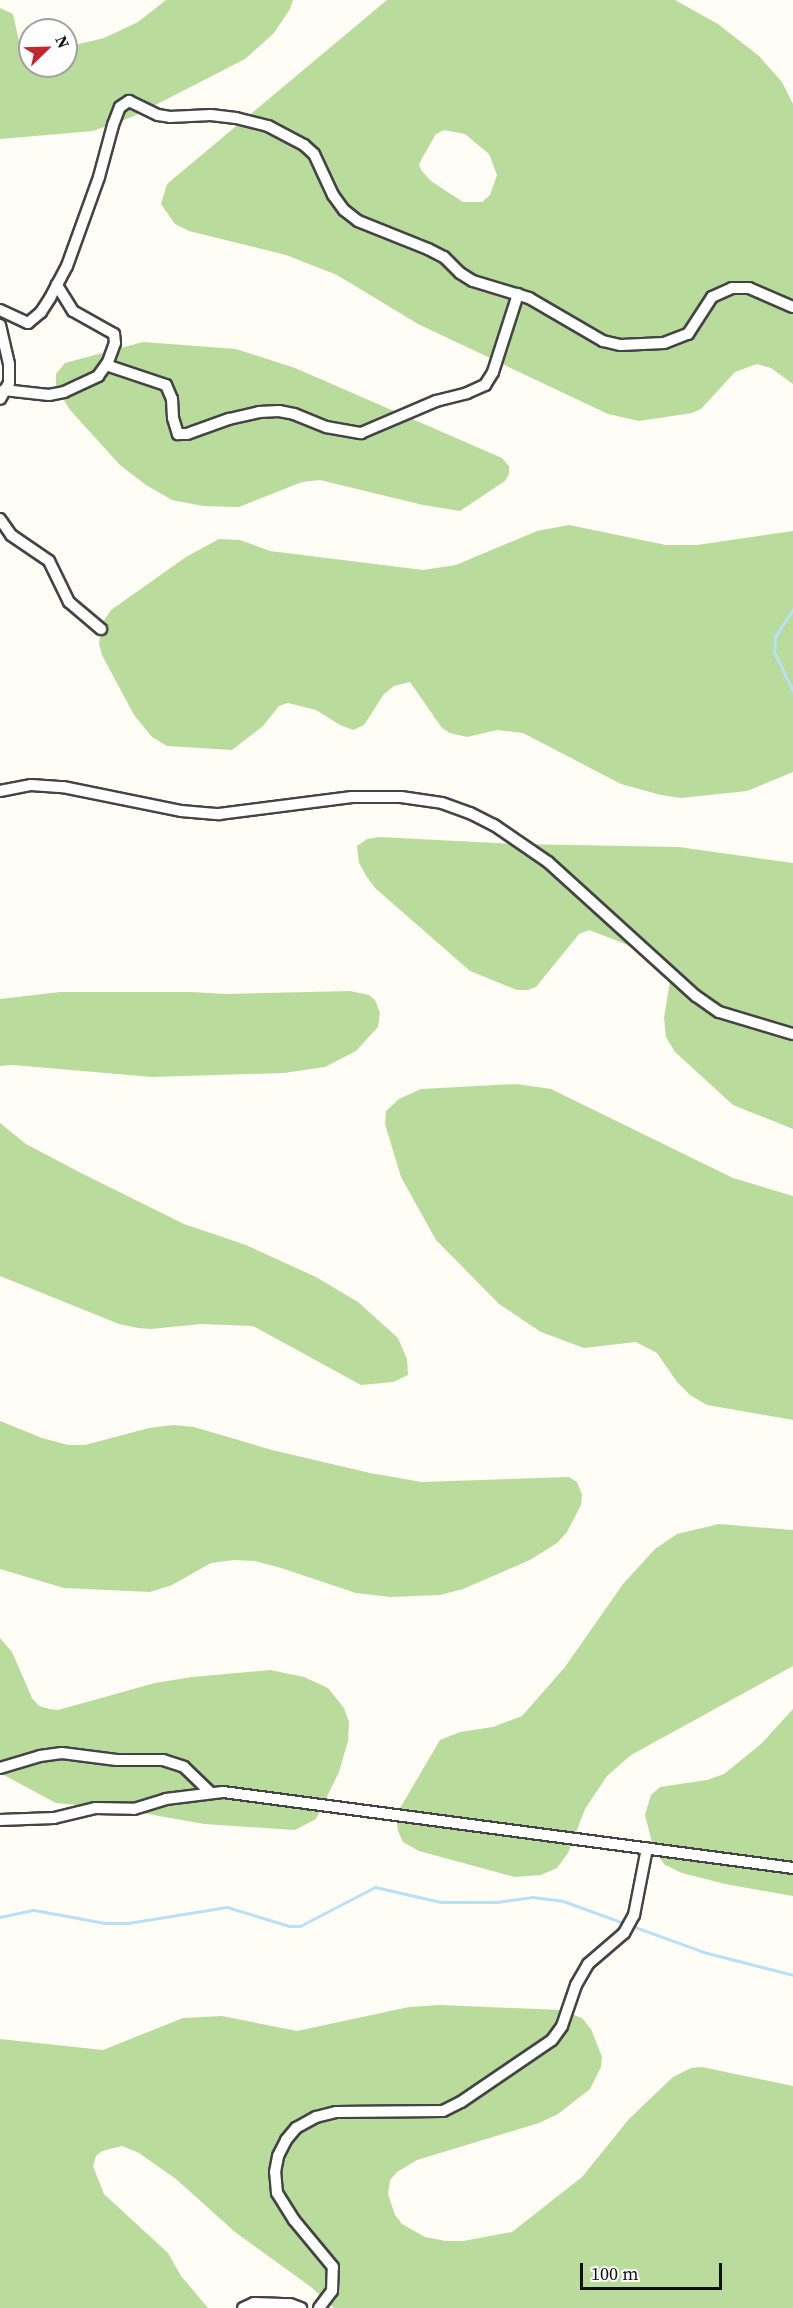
<!DOCTYPE html>
<html>
<head>
<meta charset="utf-8">
<style>
  body { margin:0 }
  #map { position:relative; width:793px; height:2308px; overflow:hidden; background:#fffdf5; font-family:"Source Serif 4",serif }
  div>[style] { position:absolute }
  .forest>* { inset:0; background:#b9dc9c }
  .stream>* { height:3px; margin:-1.5px; padding:0 1.5px; transform-origin:1.5px; border-radius:1.5px; background:#b9e0f7 }
  .roads { filter:drop-shadow(2px 0 #444) drop-shadow(-2px 0 #444) drop-shadow(0 2px #444) drop-shadow(0 -2px #444) }
  .minor>* { height:10px; margin:-5px; padding:0 5px; transform-origin:5px; border-radius:5px; background:#fff }
  span { translate:-50% -50%; white-space:nowrap; text-align:center; line-height:1.15; -webkit-text-stroke:6px #fff; paint-order:stroke }
  .north { position:absolute; left:18px; top:18px; width:60px; height:60px; box-sizing:border-box; background:#fff; border:2px solid #a0a0a0; border-radius:50%; rotate:67deg; font-size:16px; font-weight:700; line-height:24px; text-align:center; color:#111 }
  .north::after { content:''; display:block; margin:auto; width:21px; height:27px; background:#c4262e; clip-path:polygon(50% 0,100% 100%,50% 72%,0 100%) }
  .scale { position:absolute; left:580px; top:2263px; width:142px; height:27px; box-sizing:border-box; border:3px solid #111; border-top:0; padding-left:8px; font-size:18px; line-height:21px; white-space:nowrap; color:#111; -webkit-text-stroke:4px #fff; paint-order:stroke }
</style>
</head>
<body>
<div id="map">
  <div class="forest">
    <i style="clip-path:polygon(166px 0,293px 0,290px 9px,274px 33px,245px 59px,132px 117px,93px 131px,0 139px,0 8px,13px 14px,19px 41px,30px 48px,30px 66px,66px 66px,66px 47px,104px 38px,138px 22px)"></i>
    <i style="clip-path:polygon(evenodd,387px 0,675px 0,718px 24px,759px 56px,782px 82px,793px 104px,793px 384px,771px 368px,757px 364px,735px 372px,701px 409px,692px 413px,639px 421px,608px 414px,418px 324px,337px 275px,286px 255px,189px 231px,175px 224px,161px 204px,167px 184px,387px 0,444px 130px,465px 134px,489px 154px,497px 175px,490px 195px,482px 202px,463px 202px,431px 181px,422px 171px,419px 165px,421px 160px,436px 134px,444px 130px)"></i>
    <i style="clip-path:polygon(143px 342px,236px 349px,295px 368px,502px 458px,509px 466px,509px 474px,505px 481px,460px 511px,423px 505px,320px 480px,302px 482px,239px 507px,203px 506px,172px 500px,146px 485px,120px 465px,70px 410px,56px 387px,56px 374px,65px 363px)"></i>
    <i style="clip-path:polygon(569px 525px,666px 545px,697px 545px,793px 531px,793px 772px,747px 791px,681px 798px,661px 795px,621px 784px,523px 733px,497px 730px,467px 737px,450px 733px,442px 728px,410px 682px,394px 686px,384px 694px,364px 725px,353px 730px,340px 725px,316px 710px,288px 703px,279px 706px,263px 726px,232px 750px,167px 746px,152px 737px,134px 715px,102px 655px,99px 643px,103px 622px,111px 610px,186px 557px,219px 539px,240px 540px,270px 551px,423px 570px,456px 565px,537px 531px)"></i>
    <i style="clip-path:polygon(380px 837px,517px 844px,679px 847px,793px 863px,793px 1129px,733px 1105px,675px 1052px,666px 1037px,664px 1018px,670px 981px,667px 970px,646px 952px,589px 930px,579px 934px,536px 987px,528px 990px,517px 990px,470px 971px,375px 888px,367px 877px,359px 863px,357px 846px,367px 839px)"></i>
    <i style="clip-path:polygon(350px 991px,369px 995px,375px 1000px,380px 1013px,378px 1027px,356px 1051px,325px 1067px,284px 1073px,152px 1077px,13px 1065px,0 1066px,0 999px,60px 992px,191px 992px,227px 994px)"></i>
    <i style="clip-path:polygon(516px 1084px,551px 1089px,733px 1178px,793px 1196px,793px 1420px,707px 1405px,690px 1395px,677px 1382px,657px 1353px,636px 1342px,584px 1348px,541px 1332px,499px 1304px,436px 1240px,401px 1177px,385px 1124px,386px 1111px,399px 1099px,421px 1089px)"></i>
    <i style="clip-path:polygon(0 1123px,26px 1144px,81px 1173px,184px 1224px,246px 1245px,316px 1277px,358px 1302px,398px 1338px,407px 1359px,408px 1375px,393px 1382px,361px 1385px,253px 1326px,201px 1324px,151px 1329px,138px 1328px,119px 1324px,0 1276px)"></i>
    <i style="clip-path:polygon(0 1421px,42px 1438px,68px 1445px,85px 1445px,149px 1428px,173px 1425px,194px 1427px,272px 1450px,370px 1473px,422px 1482px,569px 1477px,577px 1482px,582px 1495px,581px 1505px,567px 1532px,557px 1543px,530px 1560px,463px 1589px,440px 1595px,390px 1597px,356px 1593px,281px 1568px,255px 1561px,234px 1560px,211px 1563px,172px 1585px,150px 1592px,64px 1588px,0 1569px)"></i>
    <i style="clip-path:polygon(719px 1524px,793px 1530px,793px 1666px,631px 1755px,607px 1776px,585px 1809px,568px 1853px,557px 1868px,541px 1875px,515px 1877px,419px 1851px,403px 1842px,398px 1831px,396px 1815px,440px 1740px,460px 1732px,493px 1727px,522px 1716px,565px 1667px,623px 1584px,655px 1549px,677px 1534px)"></i>
    <i style="clip-path:polygon(0 1638px,12px 1652px,32px 1698px,39px 1706px,49px 1709px,58px 1710px,155px 1683px,192px 1677px,270px 1670px,304px 1677px,328px 1688px,344px 1708px,349px 1722px,348px 1741px,339px 1772px,316px 1819px,295px 1830px,204px 1824px,120px 1809px,56px 1803px,0 1773px)"></i>
    <i style="clip-path:polygon(793px 1709px,793px 1896px,725px 1884px,682px 1873px,665px 1865px,654px 1850px,645px 1815px,651px 1795px,660px 1787px,707px 1780px,724px 1774px,761px 1744px)"></i>
    <i style="clip-path:polygon(440px 2005px,561px 2010px,582px 2018px,591px 2029px,602px 2057px,601px 2067px,590px 2089px,558px 2114px,539px 2123px,417px 2160px,397px 2172px,390px 2180px,388px 2194px,395px 2215px,402px 2224px,425px 2237px,446px 2241px,463px 2241px,512px 2232px,582px 2177px,629px 2119px,673px 2077px,691px 2068px,702px 2067px,793px 2086px,793px 2308px,334px 2308px,311px 2287px,235px 2232px,176px 2179px,139px 2153px,122px 2146px,102px 2151px,96px 2156px,93px 2166px,104px 2194px,168px 2253px,181px 2276px,208px 2308px,0 2308px,0 2039px,103px 2050px,183px 2018px,222px 2016px,297px 2031px,409px 2007px)"></i>
  </div>
  <div class="stream">
    <i style="left:793px;top:609px;width:33px;rotate:123deg"></i>
    <i style="left:775px;top:637px;width:15px;rotate:94deg"></i>
    <i style="left:774px;top:652px;width:43px;rotate:64deg"></i>
    <i style="left:0;top:1917px;width:35px;rotate:-12deg"></i>
    <i style="left:34px;top:1910px;width:72px;rotate:10.4deg"></i>
    <i style="left:105px;top:1923px;width:23px"></i>
    <i style="left:128px;top:1923px;width:100px;rotate:-9.2deg"></i>
    <i style="left:227px;top:1907px;width:65px;rotate:17deg"></i>
    <i style="left:289px;top:1926px;width:11px"></i>
    <i style="left:300px;top:1926px;width:85px;rotate:-27.5deg"></i>
    <i style="left:375px;top:1887px;width:67px;rotate:13deg"></i>
    <i style="left:440px;top:1902px;width:57px"></i>
    <i style="left:497px;top:1902px;width:35px;rotate:-8deg"></i>
    <i style="left:532px;top:1897px;width:31px;rotate:7deg"></i>
    <i style="left:563px;top:1901px;width:153px;rotate:19.9deg"></i>
    <i style="left:707px;top:1953px;width:89px;rotate:14.3deg"></i>
  </div>
  <div class="roads">
    <div class="minor">
      <i style="left:0;top:310px;width:31px;rotate:25deg"></i>
      <i style="left:28px;top:323px;width:17px;rotate:-40deg"></i>
      <i style="left:41px;top:312px;width:17px;rotate:-57deg"></i>
      <i style="left:50px;top:298px;width:36px;rotate:-62deg"></i>
      <i style="left:67px;top:266px;width:95px;rotate:-70.2deg"></i>
      <i style="left:99px;top:177px;width:54px;rotate:-74.9deg"></i>
      <i style="left:113px;top:125px;width:19px;rotate:-69deg"></i>
      <i style="left:120px;top:107px;width:11px;rotate:-34deg"></i>
      <i style="left:129px;top:101px;width:32px;rotate:26deg"></i>
      <i style="left:158px;top:115px;width:12px;rotate:9deg"></i>
      <i style="left:170px;top:117px;width:41px;rotate:-2.8deg"></i>
      <i style="left:211px;top:115px;width:25px;rotate:7deg"></i>
      <i style="left:236px;top:118px;width:33px;rotate:14deg"></i>
      <i style="left:268px;top:126px;width:41px;rotate:27.8deg"></i>
      <i style="left:304px;top:145px;width:13px;rotate:42deg"></i>
      <i style="left:314px;top:154px;width:45px;rotate:65.1deg"></i>
      <i style="left:333px;top:195px;width:19px;rotate:54deg"></i>
      <i style="left:344px;top:210px;width:18px;rotate:38deg"></i>
      <i style="left:358px;top:221px;width:75px;rotate:21.8deg"></i>
      <i style="left:428px;top:249px;width:18px;rotate:27deg"></i>
      <i style="left:444px;top:257px;width:23px;rotate:45deg"></i>
      <i style="left:460px;top:273px;width:15px;rotate:32deg"></i>
      <i style="left:473px;top:281px;width:59px;rotate:16.9deg"></i>
      <i style="left:529px;top:298px;width:86px;rotate:30.2deg"></i>
      <i style="left:603px;top:341px;width:18px;rotate:13deg"></i>
      <i style="left:621px;top:345px;width:43px;rotate:-2.7deg"></i>
      <i style="left:664px;top:343px;width:26px;rotate:-21deg"></i>
      <i style="left:688px;top:334px;width:44px;rotate:-57deg"></i>
      <i style="left:712px;top:297px;width:22px;rotate:-24deg"></i>
      <i style="left:732px;top:288px;width:17px"></i>
      <i style="left:749px;top:288px;width:48px;rotate:23.4deg"></i>
      <i style="left:0;top:325px;width:40px;rotate:77deg"></i>
      <i style="left:9px;top:364px;width:19px;rotate:90deg"></i>
      <i style="left:9px;top:383px;width:18px;rotate:119deg"></i>
      <i style="left:106px;top:365px;width:63px;rotate:18.4deg"></i>
      <i style="left:166px;top:385px;width:15px;rotate:67deg"></i>
      <i style="left:172px;top:399px;width:19px;rotate:87deg"></i>
      <i style="left:173px;top:418px;width:17px;rotate:73deg"></i>
      <i style="left:178px;top:434px;width:9px"></i>
      <i style="left:187px;top:434px;width:45px;rotate:-19.7deg"></i>
      <i style="left:229px;top:419px;width:31px;rotate:-13deg"></i>
      <i style="left:259px;top:412px;width:20px;rotate:-3deg"></i>
      <i style="left:279px;top:411px;width:15px;rotate:11deg"></i>
      <i style="left:294px;top:414px;width:35px;rotate:22deg"></i>
      <i style="left:326px;top:427px;width:36px;rotate:10deg"></i>
      <i style="left:361px;top:433px;width:82px;rotate:-23.1deg"></i>
      <i style="left:436px;top:401px;width:32px;rotate:-14deg"></i>
      <i style="left:467px;top:393px;width:20px;rotate:-24deg"></i>
      <i style="left:485px;top:385px;width:15px;rotate:-58deg"></i>
      <i style="left:493px;top:372px;width:82px;rotate:-72.2deg"></i>
      <i style="left:4px;top:390px;width:45px;rotate:6.3deg"></i>
      <i style="left:49px;top:395px;width:15px;rotate:-11deg"></i>
      <i style="left:64px;top:392px;width:38px;rotate:-25deg"></i>
      <i style="left:98px;top:376px;width:17px;rotate:-54deg"></i>
      <i style="left:108px;top:362px;width:20px;rotate:-70deg"></i>
      <i style="left:115px;top:343px;width:9px;rotate:-96deg"></i>
      <i style="left:114px;top:334px;width:47px;rotate:-150.7deg"></i>
      <i style="left:73px;top:311px;width:31px;rotate:-122deg"></i>
      <i style="left:0;top:519px;width:19px;rotate:55deg"></i>
      <i style="left:11px;top:535px;width:46px;rotate:34.4deg"></i>
      <i style="left:49px;top:561px;width:46px;rotate:64deg"></i>
      <i style="left:69px;top:602px;width:42px;rotate:40.2deg"></i>
      <i style="left:0;top:791px;width:32px;rotate:-11deg"></i>
      <i style="left:31px;top:785px;width:32px;rotate:4deg"></i>
      <i style="left:63px;top:787px;width:120px;rotate:11.5deg"></i>
      <i style="left:181px;top:811px;width:38px;rotate:5deg"></i>
      <i style="left:219px;top:814px;width:134px;rotate:-7.3deg"></i>
      <i style="left:352px;top:797px;width:49px"></i>
      <i style="left:401px;top:797px;width:41px;rotate:8.3deg"></i>
      <i style="left:442px;top:803px;width:30px;rotate:20deg"></i>
      <i style="left:470px;top:813px;width:27px;rotate:27deg"></i>
      <i style="left:494px;top:825px;width:65px;rotate:34.4deg"></i>
      <i style="left:548px;top:862px;width:200px;rotate:42.2deg"></i>
      <i style="left:696px;top:996px;width:28px;rotate:35deg"></i>
      <i style="left:719px;top:1012px;width:77px;rotate:16.6deg"></i>
      <i style="left:0;top:1768px;width:42px;rotate:-16.7deg"></i>
      <i style="left:40px;top:1756px;width:22px;rotate:-8deg"></i>
      <i style="left:62px;top:1753px;width:55px;rotate:7.3deg"></i>
      <i style="left:117px;top:1760px;width:46px"></i>
      <i style="left:163px;top:1760px;width:22px;rotate:18deg"></i>
      <i style="left:184px;top:1767px;width:37px;rotate:44deg"></i>
      <i style="left:0;top:1820px;width:54px;rotate:-2.1deg"></i>
      <i style="left:54px;top:1818px;width:42px;rotate:-13.7deg"></i>
      <i style="left:95px;top:1808px;width:39px;rotate:1deg"></i>
      <i style="left:134px;top:1809px;width:34px;rotate:-17deg"></i>
      <i style="left:166px;top:1799px;width:57px;rotate:-7deg"></i>
      <i style="left:223px;top:1792px;width:575px;rotate:7.59deg"></i>
      <i style="left:243px;top:2308px;width:12px;rotate:-24deg"></i>
      <i style="left:254px;top:2303px;width:36px;rotate:2deg"></i>
      <i style="left:290px;top:2304px;width:12px;rotate:20deg"></i>
      <i style="left:319px;top:2308px;width:21px;rotate:-53deg"></i>
      <i style="left:332px;top:2291px;width:24px;rotate:-88deg"></i>
      <i style="left:333px;top:2267px;width:61px;rotate:-129.7deg"></i>
      <i style="left:294px;top:2220px;width:32px;rotate:-122deg"></i>
      <i style="left:277px;top:2193px;width:21px;rotate:-95deg"></i>
      <i style="left:275px;top:2172px;width:16px;rotate:-79deg"></i>
      <i style="left:278px;top:2156px;width:18px;rotate:-63deg"></i>
      <i style="left:286px;top:2140px;width:16px;rotate:-50deg"></i>
      <i style="left:296px;top:2128px;width:23px;rotate:-29deg"></i>
      <i style="left:316px;top:2117px;width:21px;rotate:-14deg"></i>
      <i style="left:336px;top:2112px;width:107px;rotate:-0.5deg"></i>
      <i style="left:443px;top:2111px;width:20px;rotate:-27deg"></i>
      <i style="left:461px;top:2102px;width:110px;rotate:-34.3deg"></i>
      <i style="left:552px;top:2040px;width:17px;rotate:-54deg"></i>
      <i style="left:562px;top:2026px;width:43px;rotate:-71.1deg"></i>
      <i style="left:576px;top:1985px;width:24px;rotate:-60deg"></i>
      <i style="left:588px;top:1964px;width:48px;rotate:-40.7deg"></i>
      <i style="left:624px;top:1933px;width:21px;rotate:-61deg"></i>
      <i style="left:634px;top:1915px;width:68px;rotate:-79deg"></i>
    </div>
  </div>
  <div class="north">N</div>
  <div class="scale">100 m</div>
</div>
</body>
</html>
